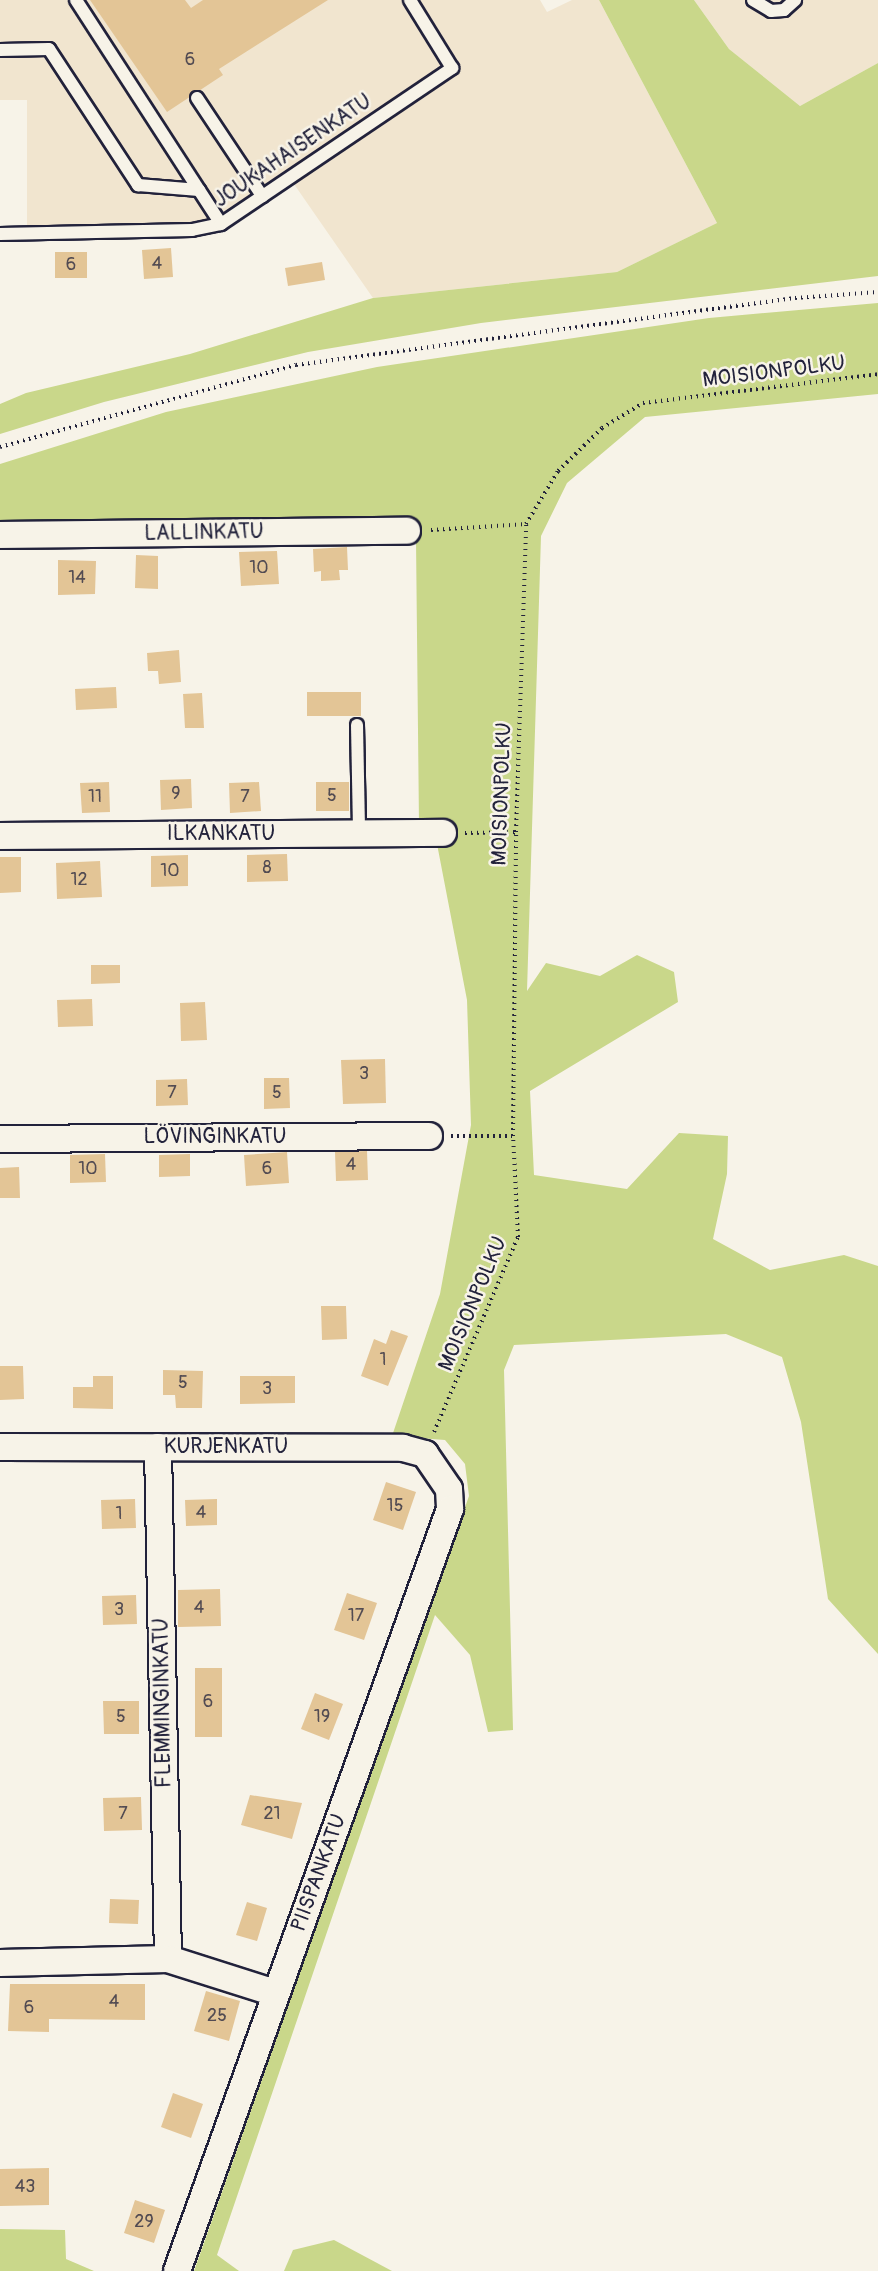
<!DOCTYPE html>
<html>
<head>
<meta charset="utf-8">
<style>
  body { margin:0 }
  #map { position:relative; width:878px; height:2271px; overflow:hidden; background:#f7f3e8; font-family:Pangolin,sans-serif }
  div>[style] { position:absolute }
  .built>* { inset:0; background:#f1e5cf }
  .green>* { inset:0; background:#c9d78a }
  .building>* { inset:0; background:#e3c596 }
  .path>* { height:4px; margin-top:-2px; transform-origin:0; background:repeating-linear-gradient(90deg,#22223b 0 1.5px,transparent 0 6px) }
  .roads { filter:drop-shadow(2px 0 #22223b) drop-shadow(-2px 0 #22223b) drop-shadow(0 2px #22223b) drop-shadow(0 -2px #22223b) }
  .service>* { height:12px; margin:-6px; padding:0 6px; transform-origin:6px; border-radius:6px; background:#f7f3e8 }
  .minor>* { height:26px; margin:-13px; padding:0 13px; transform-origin:13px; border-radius:13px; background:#f7f3e8 }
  span { translate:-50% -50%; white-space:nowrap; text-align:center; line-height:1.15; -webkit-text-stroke:5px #f7f3e8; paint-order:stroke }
  .number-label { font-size:18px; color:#524b52 }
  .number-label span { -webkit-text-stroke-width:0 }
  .street-label { font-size:21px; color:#22223b }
</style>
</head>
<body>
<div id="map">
  <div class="built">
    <i style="clip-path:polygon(0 0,540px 0,547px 12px,572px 0,599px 0,717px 223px,617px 272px,373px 298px,287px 174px,220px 216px,198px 223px,27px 226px,27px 100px,0 100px)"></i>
    <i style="clip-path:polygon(694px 0,878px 0,878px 63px,800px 106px,729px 49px)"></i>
  </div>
  <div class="green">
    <i style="clip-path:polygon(599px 0,694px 0,729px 49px,800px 106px,878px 63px,878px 276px,481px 323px,308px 352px,104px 402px,0 434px,0 404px,26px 393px,190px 354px,373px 298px,617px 272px,717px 223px)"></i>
    <i style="clip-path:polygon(878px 303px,878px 394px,645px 417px,567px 483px,541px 536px,527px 991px,546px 963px,600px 976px,637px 955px,674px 972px,678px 1002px,530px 1091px,534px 1175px,627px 1189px,679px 1133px,728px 1136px,727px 1174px,713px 1239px,770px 1270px,844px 1255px,878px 1266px,878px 1654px,828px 1599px,801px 1422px,782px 1357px,726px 1334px,514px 1345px,504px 1370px,513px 1730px,488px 1732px,470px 1655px,435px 1615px,217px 2255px,239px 2271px,194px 2271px,469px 1496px,465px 1464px,445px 1440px,392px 1436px,440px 1294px,471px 1125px,467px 1000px,437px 844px,419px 825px,416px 540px,402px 521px,0 526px,0 464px,166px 412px,377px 367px,709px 318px)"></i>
    <i style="clip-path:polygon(0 2229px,65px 2230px,66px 2259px,94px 2271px,0 2271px)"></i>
    <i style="clip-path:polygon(334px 2240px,392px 2271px,284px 2271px,293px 2250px)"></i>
  </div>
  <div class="building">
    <i style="clip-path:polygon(90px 0,185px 0,191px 8px,203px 0,328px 0,219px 69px,223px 75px,167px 112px)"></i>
    <i style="clip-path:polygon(171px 248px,173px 277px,144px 279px,142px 250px)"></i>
    <i style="clip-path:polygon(55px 252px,87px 252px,87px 278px,55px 278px)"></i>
    <i style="clip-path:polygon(322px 262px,325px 280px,288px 286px,285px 268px)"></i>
    <i style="clip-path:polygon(347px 547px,348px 570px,339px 570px,340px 580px,321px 581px,321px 571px,314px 572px,313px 549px)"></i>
    <i style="clip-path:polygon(277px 551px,279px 584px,241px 586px,239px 552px)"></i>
    <i style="clip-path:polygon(136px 555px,158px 556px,158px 589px,135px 588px)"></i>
    <i style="clip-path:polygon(58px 560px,96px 561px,95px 594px,58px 595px)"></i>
    <i style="clip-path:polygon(179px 650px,181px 682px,159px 684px,158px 671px,148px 671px,147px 653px)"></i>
    <i style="clip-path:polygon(116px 687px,117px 708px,76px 710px,75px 689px)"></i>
    <i style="clip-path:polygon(307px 692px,361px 692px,361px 716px,307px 716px)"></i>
    <i style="clip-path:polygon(202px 693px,204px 728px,185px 728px,183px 694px)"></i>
    <i style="clip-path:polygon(191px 779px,192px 808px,161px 810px,160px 780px)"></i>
    <i style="clip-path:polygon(109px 782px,110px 812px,82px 813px,80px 783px)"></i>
    <i style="clip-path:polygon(259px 782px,261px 811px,230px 813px,229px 783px)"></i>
    <i style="clip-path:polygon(316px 782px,349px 782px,349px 811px,316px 811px)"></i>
    <i style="clip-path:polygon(287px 854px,288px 881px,247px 882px,247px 855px)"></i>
    <i style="clip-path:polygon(188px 855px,188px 886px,151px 887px,151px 856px)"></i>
    <i style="clip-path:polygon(0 857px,21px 857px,21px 892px,0 893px)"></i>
    <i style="clip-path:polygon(100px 861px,102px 897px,57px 899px,56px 863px)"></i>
    <i style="clip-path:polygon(91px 965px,120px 965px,120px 983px,91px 984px)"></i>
    <i style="clip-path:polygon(92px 999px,93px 1026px,58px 1027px,57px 1000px)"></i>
    <i style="clip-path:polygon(205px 1002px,207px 1040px,181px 1041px,180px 1003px)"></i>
    <i style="clip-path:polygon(385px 1059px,386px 1103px,343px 1104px,341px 1060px)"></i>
    <i style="clip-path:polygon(264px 1078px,289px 1078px,290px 1108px,264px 1109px)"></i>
    <i style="clip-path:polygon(187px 1079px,188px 1105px,156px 1106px,156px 1080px)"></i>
    <i style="clip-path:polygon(367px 1151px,368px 1180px,336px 1181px,335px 1152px)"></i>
    <i style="clip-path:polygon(287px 1152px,289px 1183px,246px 1186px,244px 1155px)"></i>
    <i style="clip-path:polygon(105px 1154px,106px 1182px,70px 1183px,70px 1155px)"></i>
    <i style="clip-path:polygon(190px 1154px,190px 1176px,159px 1177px,159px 1155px)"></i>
    <i style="clip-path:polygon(19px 1167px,20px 1198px,0 1198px,0 1168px)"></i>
    <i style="clip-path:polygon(321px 1306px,346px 1306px,347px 1339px,322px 1340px)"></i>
    <i style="clip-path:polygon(391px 1330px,408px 1336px,388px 1386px,361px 1376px,374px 1339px,386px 1344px)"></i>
    <i style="clip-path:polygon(0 1366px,23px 1366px,24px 1399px,0 1400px)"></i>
    <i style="clip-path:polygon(163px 1370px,203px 1371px,202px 1408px,176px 1408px,175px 1395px,163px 1395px)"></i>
    <i style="clip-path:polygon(93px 1376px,113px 1376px,113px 1409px,73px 1408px,73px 1387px,93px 1387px)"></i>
    <i style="clip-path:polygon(240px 1376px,295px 1376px,295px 1403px,240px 1404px)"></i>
    <i style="clip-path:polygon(386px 1482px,416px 1492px,403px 1530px,373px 1520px)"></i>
    <i style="clip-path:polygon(135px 1499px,136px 1528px,102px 1529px,101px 1500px)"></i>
    <i style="clip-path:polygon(217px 1499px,217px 1525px,186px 1526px,185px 1500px)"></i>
    <i style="clip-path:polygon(220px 1589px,221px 1626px,178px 1627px,178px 1590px)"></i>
    <i style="clip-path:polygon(347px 1593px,377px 1603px,364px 1640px,334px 1630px)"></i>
    <i style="clip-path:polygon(136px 1595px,137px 1624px,103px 1625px,102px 1596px)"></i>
    <i style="clip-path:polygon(195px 1668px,222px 1668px,222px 1737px,195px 1737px)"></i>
    <i style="clip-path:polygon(315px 1693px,343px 1704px,329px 1740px,301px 1729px)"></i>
    <i style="clip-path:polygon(103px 1701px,139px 1701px,139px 1734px,104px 1734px)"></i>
    <i style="clip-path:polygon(250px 1795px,302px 1803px,292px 1839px,241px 1825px)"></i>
    <i style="clip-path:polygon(141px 1797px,142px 1830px,104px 1831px,103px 1798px)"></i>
    <i style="clip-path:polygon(110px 1899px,139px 1900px,138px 1924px,109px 1923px)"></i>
    <i style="clip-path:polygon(247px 1902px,267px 1908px,257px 1941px,236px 1935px)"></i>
    <i style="clip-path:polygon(10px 1984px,145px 1984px,145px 2020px,49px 2019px,49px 2032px,8px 2031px)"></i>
    <i style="clip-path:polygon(206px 1991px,240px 2001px,229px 2041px,194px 2031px)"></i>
    <i style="clip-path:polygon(173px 2093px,203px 2104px,191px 2138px,161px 2127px)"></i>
    <i style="clip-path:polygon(49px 2168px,49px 2205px,0 2206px,0 2169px)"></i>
    <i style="clip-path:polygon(135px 2200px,165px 2210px,154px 2243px,124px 2233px)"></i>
  </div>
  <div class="path">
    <i style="left:0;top:447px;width:307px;rotate:-15.5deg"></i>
    <i style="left:296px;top:365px;width:503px;rotate:-7.65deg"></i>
    <i style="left:795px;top:298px;width:83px;rotate:-4.1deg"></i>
    <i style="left:431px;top:530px;width:95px;rotate:-3.6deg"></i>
    <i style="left:465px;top:833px;width:51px;rotate:-1.1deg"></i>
    <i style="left:451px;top:1136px;width:62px"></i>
    <i style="left:434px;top:1432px;width:212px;rotate:-66.7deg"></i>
    <i style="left:518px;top:1237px;width:101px;rotate:-92.8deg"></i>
    <i style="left:513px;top:1136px;width:304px;rotate:-89.4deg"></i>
    <i style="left:516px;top:832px;width:308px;rotate:-88.1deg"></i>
    <i style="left:526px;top:524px;width:62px;rotate:-58.9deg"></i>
    <i style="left:558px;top:471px;width:62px;rotate:-44.3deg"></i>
    <i style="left:602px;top:428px;width:48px;rotate:-31.4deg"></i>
    <i style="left:643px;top:403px;width:237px;rotate:-7deg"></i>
  </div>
  <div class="roads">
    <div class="service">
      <i style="left:76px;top:0;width:226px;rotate:57.1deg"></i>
      <i style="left:753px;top:0;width:21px;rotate:31deg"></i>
      <i style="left:771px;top:11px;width:13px;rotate:-4deg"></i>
      <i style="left:784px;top:10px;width:15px;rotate:-42deg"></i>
      <i style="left:0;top:50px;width:49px;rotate:-1.2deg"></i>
      <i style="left:49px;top:49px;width:163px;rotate:56.8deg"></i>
      <i style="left:138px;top:185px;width:61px;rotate:4.7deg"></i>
      <i style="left:199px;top:190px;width:40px;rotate:57.1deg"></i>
      <i style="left:197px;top:98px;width:118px;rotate:56.4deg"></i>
      <i style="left:0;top:234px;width:192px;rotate:-1.2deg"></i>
      <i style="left:192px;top:230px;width:30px;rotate:-12deg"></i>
      <i style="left:221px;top:224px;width:279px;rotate:-34deg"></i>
      <i style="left:452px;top:68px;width:80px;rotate:-121.7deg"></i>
      <i style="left:357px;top:725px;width:108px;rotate:88.9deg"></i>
    </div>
    <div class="minor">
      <i style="left:0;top:535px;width:407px;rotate:-0.6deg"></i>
      <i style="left:0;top:836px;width:443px;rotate:-0.4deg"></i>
      <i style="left:0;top:1139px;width:429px;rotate:-0.4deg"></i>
      <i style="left:0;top:1447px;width:403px;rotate:0.1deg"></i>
      <i style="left:403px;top:1448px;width:23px;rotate:15deg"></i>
      <i style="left:425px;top:1454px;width:42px;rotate:55.6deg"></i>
      <i style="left:449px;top:1489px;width:20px;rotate:87deg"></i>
      <i style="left:450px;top:1509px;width:809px;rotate:109.71deg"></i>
      <i style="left:158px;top:1447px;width:512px;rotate:88.88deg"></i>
      <i style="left:0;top:1963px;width:168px;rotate:-1.4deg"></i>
      <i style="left:168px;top:1959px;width:112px;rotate:17.6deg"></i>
    </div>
  </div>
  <div class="number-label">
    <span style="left:190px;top:60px">6</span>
    <span style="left:157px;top:264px">4</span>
    <span style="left:71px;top:265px">6</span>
    <span style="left:259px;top:568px">10</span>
    <span style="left:77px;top:578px">14</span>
    <span style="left:176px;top:794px">9</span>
    <span style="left:332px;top:796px">5</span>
    <span style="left:95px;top:797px">11</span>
    <span style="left:245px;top:797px">7</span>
    <span style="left:267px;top:868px">8</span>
    <span style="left:170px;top:871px">10</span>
    <span style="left:79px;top:880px">12</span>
    <span style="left:364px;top:1074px">3</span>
    <span style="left:172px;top:1093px">7</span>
    <span style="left:277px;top:1093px">5</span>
    <span style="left:351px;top:1165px">4</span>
    <span style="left:88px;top:1169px">10</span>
    <span style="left:267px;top:1169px">6</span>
    <span style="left:383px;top:1360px">1</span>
    <span style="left:183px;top:1383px">5</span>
    <span style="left:267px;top:1389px">3</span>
    <span style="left:395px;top:1506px">15</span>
    <span style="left:201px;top:1513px">4</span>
    <span style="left:119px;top:1514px">1</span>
    <span style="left:199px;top:1608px">4</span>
    <span style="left:119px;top:1610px">3</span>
    <span style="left:356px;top:1616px">17</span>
    <span style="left:208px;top:1702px">6</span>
    <span style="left:121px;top:1717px">5</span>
    <span style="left:322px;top:1717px">19</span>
    <span style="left:123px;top:1814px">7</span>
    <span style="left:272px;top:1814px">21</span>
    <span style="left:114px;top:2002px">4</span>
    <span style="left:29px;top:2008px">6</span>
    <span style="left:217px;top:2016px">25</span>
    <span style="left:25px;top:2187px">43</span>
    <span style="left:144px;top:2222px">29</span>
  </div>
  <div class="street-label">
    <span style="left:293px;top:151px;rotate:-34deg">JOUKAHAISENKATU</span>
    <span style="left:774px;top:372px;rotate:-7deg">MOISIONPOLKU</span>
    <span style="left:204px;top:533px;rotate:-1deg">LALLINKATU</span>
    <span style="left:502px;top:794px;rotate:-88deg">MOISIONPOLKU</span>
    <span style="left:221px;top:834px">ILKANKATU</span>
    <span style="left:215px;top:1137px">LÖVINGINKATU</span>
    <span style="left:473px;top:1304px;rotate:-67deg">MOISIONPOLKU</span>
    <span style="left:226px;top:1447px">KURJENKATU</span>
    <span style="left:163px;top:1703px;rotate:-91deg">FLEMMINGINKATU</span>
    <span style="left:319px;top:1873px;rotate:-70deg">PIISPANKATU</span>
  </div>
</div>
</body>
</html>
